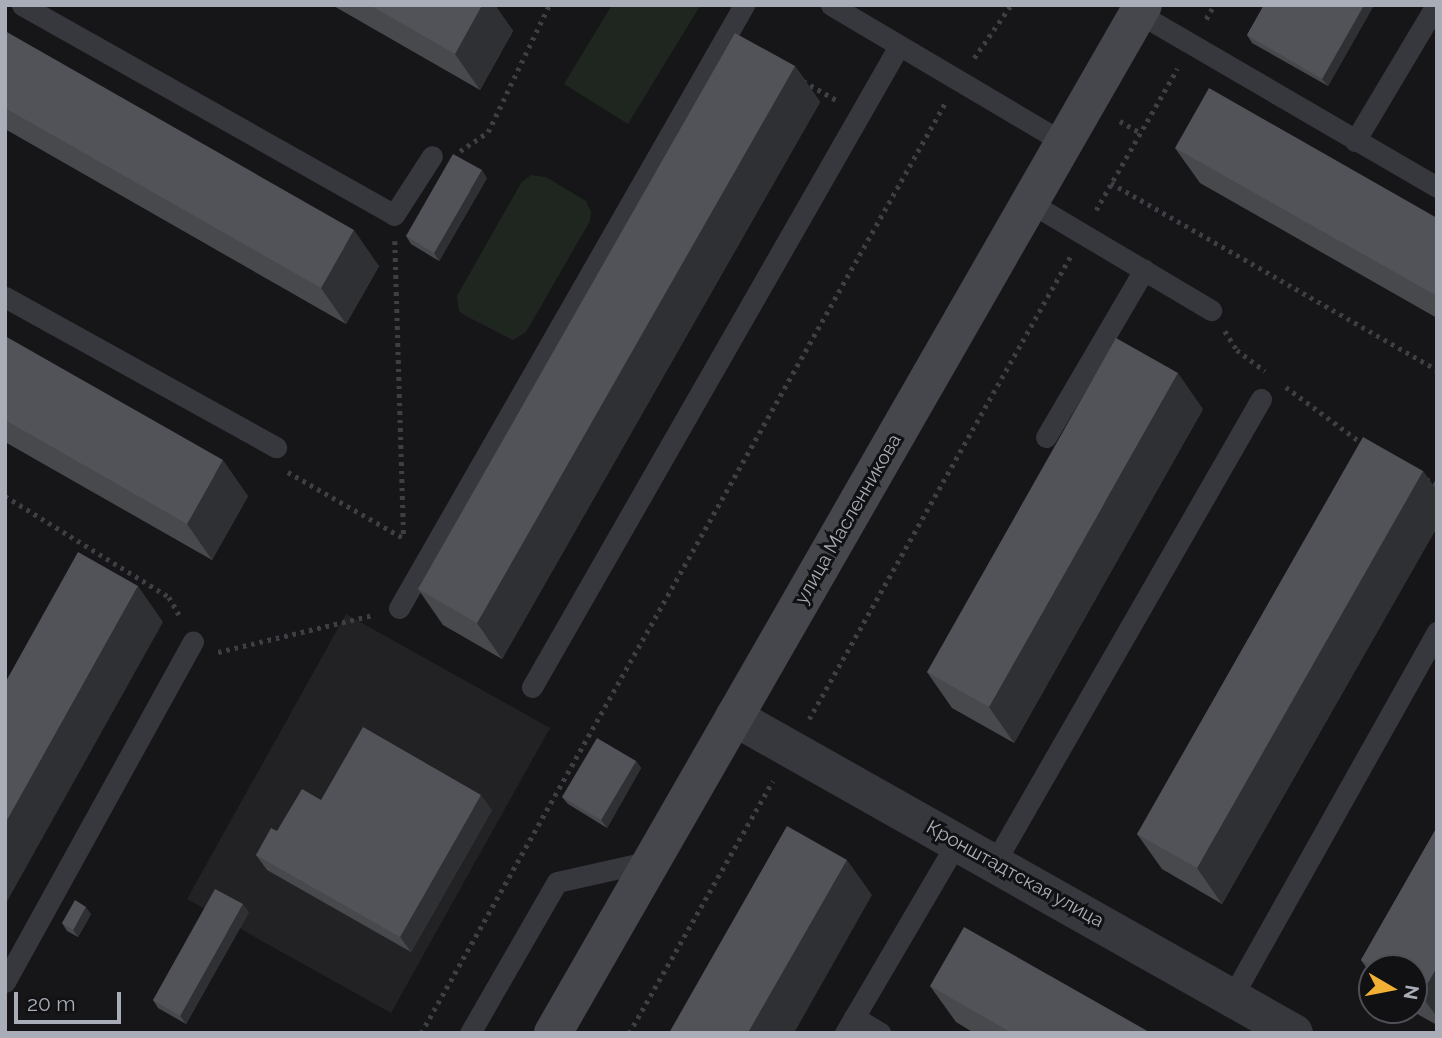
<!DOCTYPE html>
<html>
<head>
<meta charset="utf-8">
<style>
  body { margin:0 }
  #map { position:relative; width:1442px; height:1038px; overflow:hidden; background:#161618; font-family:Raleway,sans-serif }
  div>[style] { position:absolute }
  .built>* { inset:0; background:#222225 }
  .green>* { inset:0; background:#1e261f }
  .path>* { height:4.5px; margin-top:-2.25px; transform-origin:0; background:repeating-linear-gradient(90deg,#3d3f44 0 3.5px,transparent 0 8.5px) }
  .lane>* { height:21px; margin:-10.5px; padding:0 10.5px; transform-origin:10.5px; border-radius:10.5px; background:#37383d }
  .street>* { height:38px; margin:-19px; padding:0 19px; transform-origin:19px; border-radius:19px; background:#37383d }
  .secondary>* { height:38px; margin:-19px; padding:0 19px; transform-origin:19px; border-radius:19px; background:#45474d }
  .wall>* { inset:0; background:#47494d }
  .shaded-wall>* { inset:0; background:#2f3033 }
  .building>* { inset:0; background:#525359 }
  span { translate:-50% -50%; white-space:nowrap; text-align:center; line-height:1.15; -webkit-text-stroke:6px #111113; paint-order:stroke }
  .street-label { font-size:19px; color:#a8adb8 }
  .frame { position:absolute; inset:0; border:7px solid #a8adb8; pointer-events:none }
  .north { position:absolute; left:1358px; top:954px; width:70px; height:70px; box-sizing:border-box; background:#111113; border:2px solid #4d4f55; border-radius:50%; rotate:100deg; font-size:19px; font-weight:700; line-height:28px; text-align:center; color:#a8adb8 }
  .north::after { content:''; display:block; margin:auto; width:24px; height:32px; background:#f2b134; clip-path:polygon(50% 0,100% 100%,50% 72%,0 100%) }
  .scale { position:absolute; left:14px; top:992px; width:107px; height:32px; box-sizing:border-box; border:4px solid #a8adb8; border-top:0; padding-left:9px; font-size:21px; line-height:24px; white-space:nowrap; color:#a8adb8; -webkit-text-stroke:5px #111113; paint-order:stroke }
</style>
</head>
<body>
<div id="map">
  <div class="built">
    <i style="clip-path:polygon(346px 614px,550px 728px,391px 1013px,187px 899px)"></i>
  </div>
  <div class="green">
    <i style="clip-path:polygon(612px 5px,700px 6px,628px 124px,564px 84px)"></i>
    <i style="clip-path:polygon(531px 175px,546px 177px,586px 201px,591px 212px,590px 221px,526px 332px,513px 340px,466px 316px,459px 311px,457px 296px,521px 183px)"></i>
  </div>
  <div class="path">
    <i style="left:1206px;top:19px;width:16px;rotate:-60deg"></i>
    <i style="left:974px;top:58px;width:65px;rotate:-55.1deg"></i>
    <i style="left:803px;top:81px;width:40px;rotate:29.7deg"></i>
    <i style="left:1120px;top:121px;width:24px;rotate:30deg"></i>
    <i style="left:460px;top:151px;width:34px;rotate:-34deg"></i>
    <i style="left:488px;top:132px;width:141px;rotate:-64.3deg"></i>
    <i style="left:1111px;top:183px;width:376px;rotate:29.8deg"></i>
    <i style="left:1096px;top:210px;width:163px;rotate:-60.1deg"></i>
    <i style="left:395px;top:241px;width:297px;rotate:88.3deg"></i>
    <i style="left:1225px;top:331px;width:22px;rotate:58deg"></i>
    <i style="left:1237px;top:350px;width:35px;rotate:37deg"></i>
    <i style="left:1286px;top:387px;width:96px;rotate:36.5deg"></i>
    <i style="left:288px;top:472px;width:135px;rotate:29.8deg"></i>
    <i style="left:1426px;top:479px;width:13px;rotate:29deg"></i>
    <i style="left:5px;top:496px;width:193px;rotate:31.6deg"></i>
    <i style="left:169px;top:597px;width:24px;rotate:60deg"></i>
    <i style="left:218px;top:652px;width:159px;rotate:-13.4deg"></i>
    <i style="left:809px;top:719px;width:531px;rotate:-60.54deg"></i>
    <i style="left:421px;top:1033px;width:1067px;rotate:-60.6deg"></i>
    <i style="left:629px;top:1033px;width:290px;rotate:-60.3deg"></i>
  </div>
  <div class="lane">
    <i style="left:22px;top:5px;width:427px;rotate:29.4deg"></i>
    <i style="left:394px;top:215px;width:70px;rotate:-57.2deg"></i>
    <i style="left:831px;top:5px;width:271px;rotate:30.6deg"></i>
    <i style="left:1138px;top:13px;width:346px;rotate:30.2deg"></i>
    <i style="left:1355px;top:141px;width:158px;rotate:-59.2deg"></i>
    <i style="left:1029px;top:202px;width:212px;rotate:30.7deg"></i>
    <i style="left:5px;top:297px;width:310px;rotate:29deg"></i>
    <i style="left:1046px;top:437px;width:194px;rotate:-59.6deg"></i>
    <i style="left:399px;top:608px;width:695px;rotate:-60.22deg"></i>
    <i style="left:532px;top:687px;width:739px;rotate:-60.21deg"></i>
    <i style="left:995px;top:862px;width:534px;rotate:-60.12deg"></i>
    <i style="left:5px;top:982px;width:389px;rotate:-61.1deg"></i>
    <i style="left:1232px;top:997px;width:419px;rotate:-60.7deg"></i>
    <i style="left:854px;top:1017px;width:31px;rotate:31deg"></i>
    <i style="left:470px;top:1033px;width:174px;rotate:-60.1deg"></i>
    <i style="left:557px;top:882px;width:96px;rotate:-12.6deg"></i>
    <i style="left:845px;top:1033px;width:221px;rotate:-59.6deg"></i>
  </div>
  <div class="street">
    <i style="left:734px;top:717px;width:643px;rotate:29.44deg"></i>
  </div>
  <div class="secondary">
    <i style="left:553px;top:1033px;width:1185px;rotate:-60.15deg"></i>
  </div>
  <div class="wall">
    <i style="clip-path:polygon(332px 5px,495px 5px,513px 31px,480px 90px)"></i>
    <i style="clip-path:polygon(1264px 5px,1374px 5px,1328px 86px,1252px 43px,1247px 35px)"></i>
    <i style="clip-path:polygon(5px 31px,379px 266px,346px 324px,5px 129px)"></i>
    <i style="clip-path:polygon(795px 66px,820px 102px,502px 659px,443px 625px,418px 589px)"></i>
    <i style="clip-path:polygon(1175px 148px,1437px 218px,1437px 318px,1200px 183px)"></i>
    <i style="clip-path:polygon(487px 178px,439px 261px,411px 244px,406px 236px)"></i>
    <i style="clip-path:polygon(5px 336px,248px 496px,212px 560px,5px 442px)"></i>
    <i style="clip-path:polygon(1203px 409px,1014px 743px,952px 708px,927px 672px)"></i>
    <i style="clip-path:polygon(1423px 471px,1437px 491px,1437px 527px,1222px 904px,1162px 869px,1137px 834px)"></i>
    <i style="clip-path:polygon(636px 761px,641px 768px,607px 828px,568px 804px,562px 797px)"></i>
    <i style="clip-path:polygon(321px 800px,492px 810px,411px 952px,267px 870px,256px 855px,277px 831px)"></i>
    <i style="clip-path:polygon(1437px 827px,1437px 1025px,1410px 1010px,1414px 1010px,1414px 968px,1372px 968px,1372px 976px,1361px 960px)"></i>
    <i style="clip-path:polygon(249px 912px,186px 1024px,158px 1008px,153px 1000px)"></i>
    <i style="clip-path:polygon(91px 914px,78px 937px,67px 931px,62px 923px)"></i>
    <i style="clip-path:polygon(930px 986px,1151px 1033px,974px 1033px,956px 1022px)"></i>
  </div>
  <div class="shaded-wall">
    <i style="clip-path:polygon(482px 5px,495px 5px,513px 31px,480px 90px,455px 54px)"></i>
    <i style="clip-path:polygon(1364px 5px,1374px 5px,1328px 86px,1322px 79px)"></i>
    <i style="clip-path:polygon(795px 66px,820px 102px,502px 659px,477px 623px)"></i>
    <i style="clip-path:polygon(482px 170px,487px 178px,439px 261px,434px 253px)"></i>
    <i style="clip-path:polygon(354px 230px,379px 266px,346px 324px,321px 288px)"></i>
    <i style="clip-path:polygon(1178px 373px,1203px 409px,1014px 743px,989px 707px)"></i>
    <i style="clip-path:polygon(223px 460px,248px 496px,212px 560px,187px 524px)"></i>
    <i style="clip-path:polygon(1423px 471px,1437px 491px,1437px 527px,1222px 904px,1197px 868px)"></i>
    <i style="clip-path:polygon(138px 586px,163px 622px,5px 905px,5px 824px)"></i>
    <i style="clip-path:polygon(636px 761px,641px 768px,607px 828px,601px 820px)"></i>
    <i style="clip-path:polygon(481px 795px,492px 810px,411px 952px,400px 937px)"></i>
    <i style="clip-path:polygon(847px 860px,872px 895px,794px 1033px,748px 1033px)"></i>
    <i style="clip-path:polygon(243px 904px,249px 912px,186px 1024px,180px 1016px)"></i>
    <i style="clip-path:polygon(86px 907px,91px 914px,78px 937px,73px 930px)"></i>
    <i style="clip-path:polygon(1437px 967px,1437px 1017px,1421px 995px)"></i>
  </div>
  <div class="building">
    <i style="clip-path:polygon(370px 5px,482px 5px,455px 54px)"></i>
    <i style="clip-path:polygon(1264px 5px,1364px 5px,1322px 79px,1247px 35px)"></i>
    <i style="clip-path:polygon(5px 31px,354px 230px,321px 288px,5px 108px)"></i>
    <i style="clip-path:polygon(735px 33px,795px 66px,477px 623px,418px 589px)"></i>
    <i style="clip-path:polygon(1209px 88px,1437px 218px,1437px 296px,1175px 148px)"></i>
    <i style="clip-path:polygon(453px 154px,482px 170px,434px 253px,406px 236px)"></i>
    <i style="clip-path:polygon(5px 336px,223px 460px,187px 524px,5px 420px)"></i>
    <i style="clip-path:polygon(1116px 338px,1178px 373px,989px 707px,927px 672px)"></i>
    <i style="clip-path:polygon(1363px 437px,1423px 471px,1197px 868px,1137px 834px)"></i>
    <i style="clip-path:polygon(78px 552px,138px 586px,5px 824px,5px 683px)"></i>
    <i style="clip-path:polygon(363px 727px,481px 795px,400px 937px,256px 855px,271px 828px,277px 831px,302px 789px,321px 800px)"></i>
    <i style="clip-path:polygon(597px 738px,636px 761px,601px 820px,562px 797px)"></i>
    <i style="clip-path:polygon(787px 826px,847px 860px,748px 1033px,669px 1033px)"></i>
    <i style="clip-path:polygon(1437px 827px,1437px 967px,1421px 995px,1414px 991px,1414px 968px,1375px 968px,1361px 960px)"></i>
    <i style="clip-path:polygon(215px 889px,243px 904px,180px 1016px,153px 1000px)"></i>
    <i style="clip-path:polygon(75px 900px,86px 907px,73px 930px,62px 923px)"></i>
    <i style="clip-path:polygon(964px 927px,1151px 1033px,1012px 1033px,930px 986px)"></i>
  </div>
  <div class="street-label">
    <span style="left:848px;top:519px;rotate:-60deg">улица Масленникова</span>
    <span style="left:1015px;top:874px;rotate:29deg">Кронштадтская улица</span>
  </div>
  <div class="frame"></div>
  <div class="north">N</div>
  <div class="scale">20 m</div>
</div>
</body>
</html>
